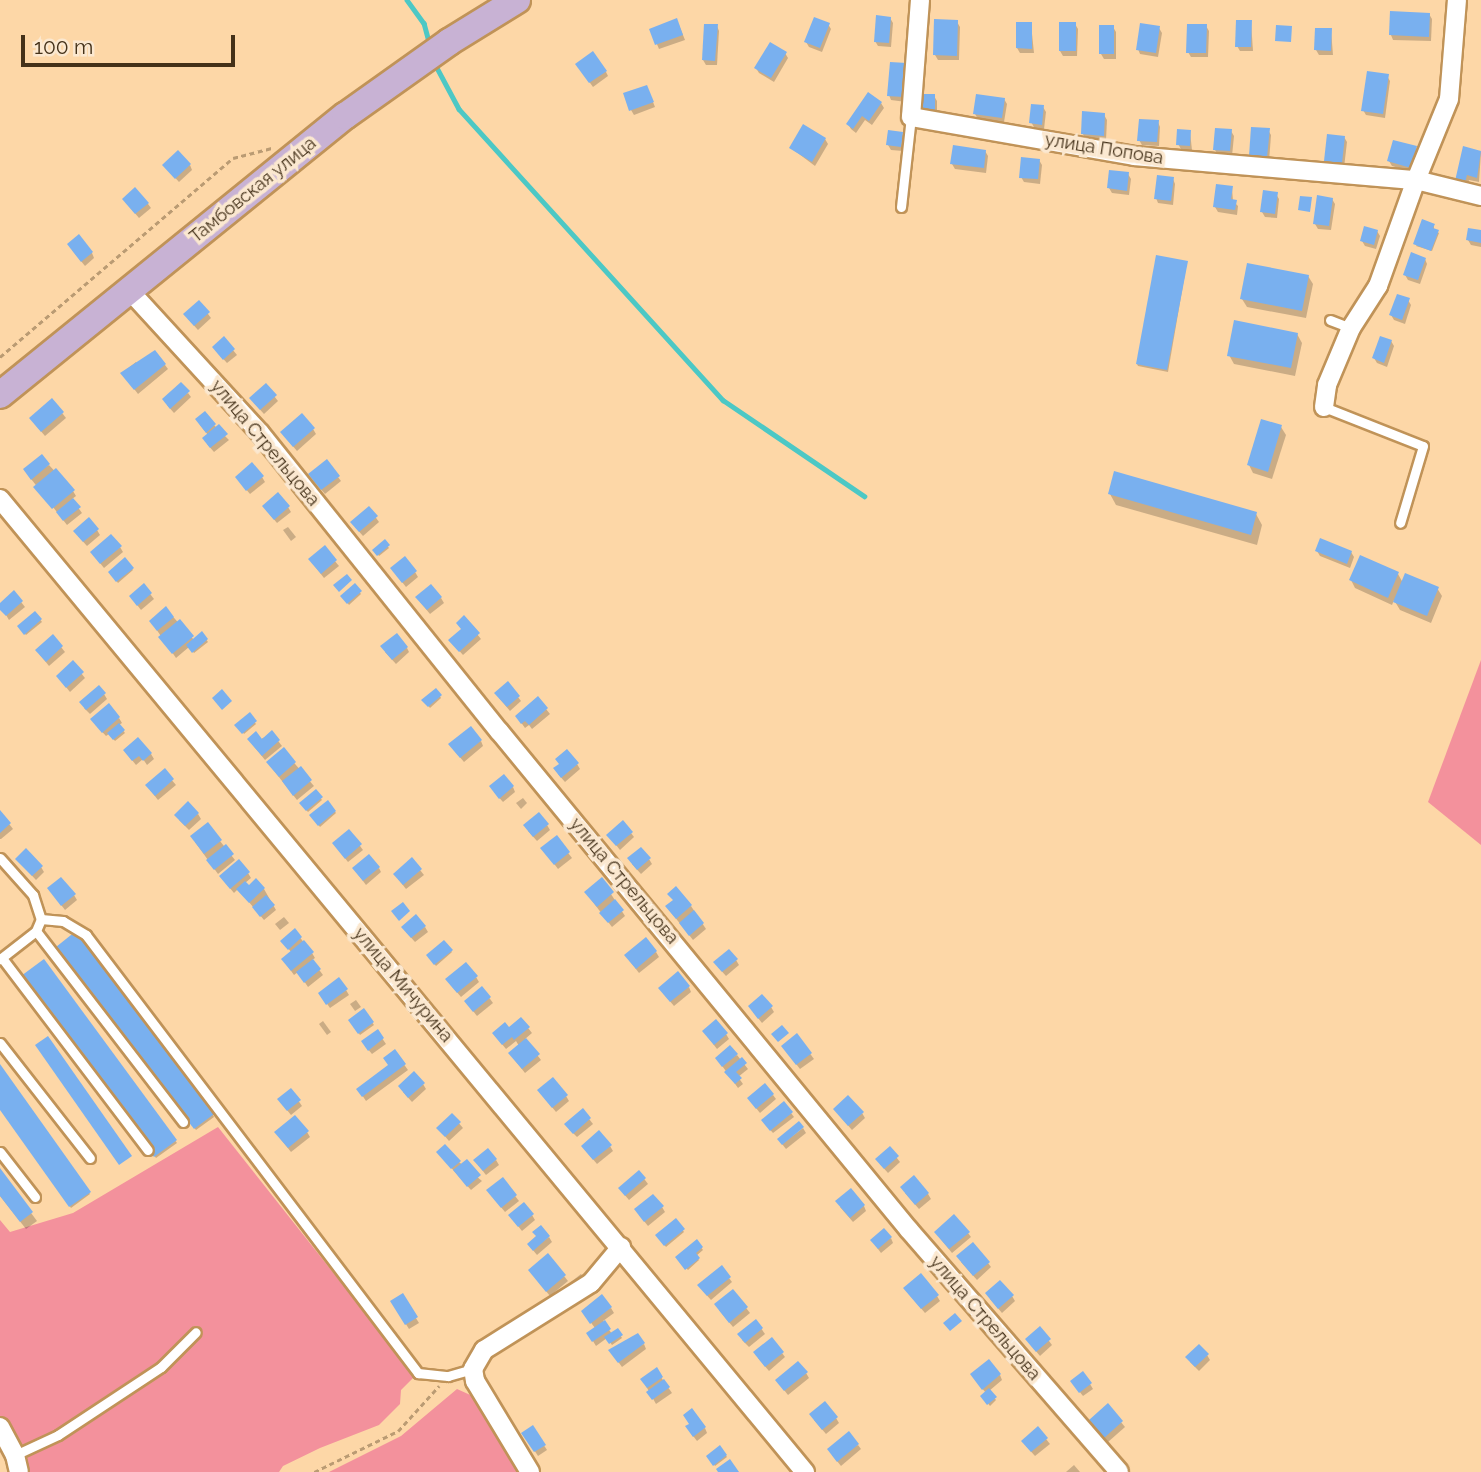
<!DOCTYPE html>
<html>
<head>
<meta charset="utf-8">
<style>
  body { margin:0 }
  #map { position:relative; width:1481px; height:1472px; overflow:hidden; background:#fdd7a7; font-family:Raleway,sans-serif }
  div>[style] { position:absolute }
  .green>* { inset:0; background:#f3919c }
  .shadow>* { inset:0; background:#0003 }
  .stream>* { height:4.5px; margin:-2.25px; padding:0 2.25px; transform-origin:2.25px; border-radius:2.25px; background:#4cc8c5 }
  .building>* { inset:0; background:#79b0ef }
  .path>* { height:2.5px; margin-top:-1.25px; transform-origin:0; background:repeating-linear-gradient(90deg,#ba9b73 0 5px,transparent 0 8.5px) }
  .roads { filter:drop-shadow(2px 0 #c09358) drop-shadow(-2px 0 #c09358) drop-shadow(0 2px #c09358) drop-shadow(0 -2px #c09358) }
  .service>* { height:9px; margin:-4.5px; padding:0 4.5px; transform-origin:4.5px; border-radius:4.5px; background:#fff }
  .minor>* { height:18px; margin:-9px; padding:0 9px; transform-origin:9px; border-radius:9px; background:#fff }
  .primary>* { height:26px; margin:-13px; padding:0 13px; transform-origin:13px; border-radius:13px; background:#c8b2d4 }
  span { translate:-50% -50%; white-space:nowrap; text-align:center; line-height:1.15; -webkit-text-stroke:7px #fbe8d0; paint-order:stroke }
  .street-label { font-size:18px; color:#443119 }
  .scale { position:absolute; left:21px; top:35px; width:214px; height:32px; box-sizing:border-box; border:4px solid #443119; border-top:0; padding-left:9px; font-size:21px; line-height:24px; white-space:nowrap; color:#443119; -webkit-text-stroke:5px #fbe8d0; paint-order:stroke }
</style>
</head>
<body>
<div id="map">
  <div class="green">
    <i style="clip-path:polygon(1481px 660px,1481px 845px,1428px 802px)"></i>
    <i style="clip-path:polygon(218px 1127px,415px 1376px,401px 1390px,400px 1404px,379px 1425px,320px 1448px,283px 1466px,279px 1472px,24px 1472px,11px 1435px,0 1416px,0 1220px,10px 1232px,73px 1213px)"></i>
    <i style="clip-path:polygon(457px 1389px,477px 1398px,518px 1472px,329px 1472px,401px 1436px)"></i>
  </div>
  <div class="shadow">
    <i style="clip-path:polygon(1429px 14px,1432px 19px,1431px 41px,1393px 40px,1391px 35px)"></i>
    <i style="clip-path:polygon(890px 18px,893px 23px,891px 47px,878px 46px,875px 41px)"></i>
    <i style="clip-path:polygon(957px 22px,960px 27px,959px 60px,938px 60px,935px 55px)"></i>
    <i style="clip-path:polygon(1251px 22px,1253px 51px,1240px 51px,1237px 46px)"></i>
    <i style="clip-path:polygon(828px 24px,831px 29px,822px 52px,809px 47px,806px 42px)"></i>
    <i style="clip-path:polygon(1031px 24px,1034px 53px,1020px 53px,1017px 48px)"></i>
    <i style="clip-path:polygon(1075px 24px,1078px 29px,1077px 56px,1063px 56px,1060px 51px)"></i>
    <i style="clip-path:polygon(679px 25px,685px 40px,659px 49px,651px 30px)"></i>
    <i style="clip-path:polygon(717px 26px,719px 31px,717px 65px,706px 65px,703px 60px)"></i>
    <i style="clip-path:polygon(1206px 26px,1209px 31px,1208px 57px,1191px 57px,1188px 52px)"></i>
    <i style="clip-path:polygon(1113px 27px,1116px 32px,1116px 59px,1104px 59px,1101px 54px)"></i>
    <i style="clip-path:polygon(1159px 28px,1162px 33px,1158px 57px,1140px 54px,1138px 49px)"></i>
    <i style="clip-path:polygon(1331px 30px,1333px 55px,1319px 55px,1316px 50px)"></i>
    <i style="clip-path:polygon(785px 53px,788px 58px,774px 82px,759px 73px,756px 68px)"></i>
    <i style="clip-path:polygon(891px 64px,906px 102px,891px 100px,889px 95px)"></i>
    <i style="clip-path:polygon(580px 69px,606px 72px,608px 76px,593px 87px)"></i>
    <i style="clip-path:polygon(1387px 76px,1390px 81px,1385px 118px,1366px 115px,1363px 110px)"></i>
    <i style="clip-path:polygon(649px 92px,655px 107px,634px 115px,631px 110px)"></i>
    <i style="clip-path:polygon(934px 96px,937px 101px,937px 115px,922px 110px)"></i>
    <i style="clip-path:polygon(1004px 99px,1007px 104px,1004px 122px,978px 119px,975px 114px)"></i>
    <i style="clip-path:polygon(881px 103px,884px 108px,872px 125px,865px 120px,856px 133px,851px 129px,848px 124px)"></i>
    <i style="clip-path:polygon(1043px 107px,1046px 112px,1044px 129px,1034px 127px,1031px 122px)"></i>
    <i style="clip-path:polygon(1104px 115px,1107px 120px,1106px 140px,1085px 139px,1083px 134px)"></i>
    <i style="clip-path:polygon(1158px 122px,1160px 127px,1159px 146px,1142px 145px,1139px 140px)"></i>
    <i style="clip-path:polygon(1268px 130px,1271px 135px,1269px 162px,1254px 161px,1251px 156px)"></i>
    <i style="clip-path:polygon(1231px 131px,1234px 136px,1232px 156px,1218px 155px,1215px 150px)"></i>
    <i style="clip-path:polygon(1190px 132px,1192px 150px,1181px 149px,1178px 144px)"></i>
    <i style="clip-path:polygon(902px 133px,904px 138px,903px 151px,891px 150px,888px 145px)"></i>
    <i style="clip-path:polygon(1344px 137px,1347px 142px,1344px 168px,1329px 166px,1326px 161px)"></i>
    <i style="clip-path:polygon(825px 139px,828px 144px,815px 166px,791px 148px)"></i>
    <i style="clip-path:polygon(1416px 148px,1419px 153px,1413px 172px,1392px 166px,1389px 161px)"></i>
    <i style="clip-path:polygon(1464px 148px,1481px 152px,1479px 182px,1469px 180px,1467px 187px,1460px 185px)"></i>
    <i style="clip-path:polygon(985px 151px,988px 156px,986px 173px,955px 169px,952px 164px)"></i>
    <i style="clip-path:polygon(1039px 160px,1042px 165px,1040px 184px,1024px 182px,1021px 177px)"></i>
    <i style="clip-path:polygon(190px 165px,192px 170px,179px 182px,168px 170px)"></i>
    <i style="clip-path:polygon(1128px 174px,1131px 179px,1129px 195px,1112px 193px,1109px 188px)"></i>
    <i style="clip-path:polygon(1173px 179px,1175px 184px,1173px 205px,1158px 203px,1156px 198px)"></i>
    <i style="clip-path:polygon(1232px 188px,1233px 201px,1238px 206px,1237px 215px,1218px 212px,1215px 207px)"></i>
    <i style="clip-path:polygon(1276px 194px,1279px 199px,1277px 218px,1265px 217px,1262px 212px)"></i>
    <i style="clip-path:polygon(1332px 199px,1335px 204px,1331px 230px,1318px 229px,1315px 224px)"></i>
    <i style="clip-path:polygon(127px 204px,148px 204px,151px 208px,139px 218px)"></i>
    <i style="clip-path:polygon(1434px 225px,1434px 230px,1439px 233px,1432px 251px,1416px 246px)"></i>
    <i style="clip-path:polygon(1377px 231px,1380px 236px,1376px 249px,1365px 246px,1362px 241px)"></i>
    <i style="clip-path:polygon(1481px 232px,1481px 247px,1471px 245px,1468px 240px)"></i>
    <i style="clip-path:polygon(72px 250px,92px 253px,94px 258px,85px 266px)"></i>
    <i style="clip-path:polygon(1425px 259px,1427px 264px,1420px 284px,1408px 280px,1405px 275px)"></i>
    <i style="clip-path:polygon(1187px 262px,1168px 372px,1138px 366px,1137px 364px)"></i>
    <i style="clip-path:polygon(1308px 276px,1313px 284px,1306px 318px,1247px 307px,1242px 299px)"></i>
    <i style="clip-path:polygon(1408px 300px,1411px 305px,1405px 324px,1394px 320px,1391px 315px)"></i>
    <i style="clip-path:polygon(199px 302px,211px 318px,198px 330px,188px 319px)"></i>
    <i style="clip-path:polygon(1297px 334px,1302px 343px,1295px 376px,1234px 364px,1229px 355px)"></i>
    <i style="clip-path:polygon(224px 339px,237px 355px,227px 363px,217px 352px)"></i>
    <i style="clip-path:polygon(1391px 341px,1394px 346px,1387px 367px,1377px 363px,1374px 358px)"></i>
    <i style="clip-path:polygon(136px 362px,139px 366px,165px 365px,168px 369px,138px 394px,122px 373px)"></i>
    <i style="clip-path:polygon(266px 386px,278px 401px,264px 414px,254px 403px)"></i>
    <i style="clip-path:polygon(188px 393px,191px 397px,174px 413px,167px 405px)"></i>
    <i style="clip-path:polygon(52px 400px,66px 418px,45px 436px,34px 423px)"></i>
    <i style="clip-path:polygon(200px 425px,214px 425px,229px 440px,214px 452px,207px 444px,208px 435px)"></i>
    <i style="clip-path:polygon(1281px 427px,1286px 435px,1272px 479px,1253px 473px,1249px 465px)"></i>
    <i style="clip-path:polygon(313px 429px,316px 434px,297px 451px,285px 437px)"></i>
    <i style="clip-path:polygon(49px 465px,73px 491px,76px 496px,72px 499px,82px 513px,67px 525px,28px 475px)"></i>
    <i style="clip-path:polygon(262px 477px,265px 482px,250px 494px,240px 482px)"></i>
    <i style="clip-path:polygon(338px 477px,341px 481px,325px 494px,313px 480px)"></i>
    <i style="clip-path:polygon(1110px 494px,1256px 514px,1262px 525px,1257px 545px,1116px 505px)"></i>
    <i style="clip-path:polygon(288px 507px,291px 512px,277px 523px,267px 511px)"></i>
    <i style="clip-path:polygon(369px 508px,379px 522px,363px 536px,355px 527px)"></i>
    <i style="clip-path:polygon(288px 527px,296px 537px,291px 541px,283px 530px)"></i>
    <i style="clip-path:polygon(97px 530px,100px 535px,87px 546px,78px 536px)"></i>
    <i style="clip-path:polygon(384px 542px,389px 548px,379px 556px,375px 550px)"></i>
    <i style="clip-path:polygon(120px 547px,123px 552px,104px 568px,95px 557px)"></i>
    <i style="clip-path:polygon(324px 548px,339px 566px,324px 578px,313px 564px)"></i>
    <i style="clip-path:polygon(1317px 551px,1351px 552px,1354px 557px,1350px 568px,1320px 556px)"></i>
    <i style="clip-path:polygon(125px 560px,133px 570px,118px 583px,110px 572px)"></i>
    <i style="clip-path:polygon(415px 572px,418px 577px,406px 587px,395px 573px)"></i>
    <i style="clip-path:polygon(1398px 574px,1403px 583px,1437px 588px,1442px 596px,1431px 623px,1400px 610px,1394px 600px,1392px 605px,1355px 588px,1351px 580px)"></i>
    <i style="clip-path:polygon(144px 586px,154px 599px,141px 610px,134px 601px)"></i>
    <i style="clip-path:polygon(355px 586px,361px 594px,349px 605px,343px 596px)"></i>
    <i style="clip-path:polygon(14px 593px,25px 607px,9px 620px,0 605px)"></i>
    <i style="clip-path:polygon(441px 598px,444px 603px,430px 614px,420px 602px)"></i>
    <i style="clip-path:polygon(166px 609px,194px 640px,202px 634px,208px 642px,194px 653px,189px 647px,176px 658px,154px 626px)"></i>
    <i style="clip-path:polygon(35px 613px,42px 622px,26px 635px,19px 627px)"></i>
    <i style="clip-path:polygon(464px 618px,481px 639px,463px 655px,454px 645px,463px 630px)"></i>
    <i style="clip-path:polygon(53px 637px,65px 652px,49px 666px,40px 655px)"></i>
    <i style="clip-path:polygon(407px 648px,409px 652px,396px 664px,385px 652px)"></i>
    <i style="clip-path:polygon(73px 663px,85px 678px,70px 692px,61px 681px)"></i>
    <i style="clip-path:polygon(436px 690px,441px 698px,430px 708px,424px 700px)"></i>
    <i style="clip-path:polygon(104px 694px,107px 699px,90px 714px,84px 708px)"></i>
    <i style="clip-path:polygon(518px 697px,521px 701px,510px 711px,499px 698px)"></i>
    <i style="clip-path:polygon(538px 699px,550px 714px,532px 729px,529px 725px,525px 728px,520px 721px)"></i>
    <i style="clip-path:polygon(249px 715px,256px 724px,244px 734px,237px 725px)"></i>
    <i style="clip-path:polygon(119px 718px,122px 723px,119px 725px,125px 733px,115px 741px,109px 734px,106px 736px,95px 724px)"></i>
    <i style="clip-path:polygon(272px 733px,282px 746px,265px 760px,252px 744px)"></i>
    <i style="clip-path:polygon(481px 741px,483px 746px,464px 762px,453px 749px)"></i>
    <i style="clip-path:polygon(283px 750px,314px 786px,297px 800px,271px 767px)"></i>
    <i style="clip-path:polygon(151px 754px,154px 759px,147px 765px,143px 759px,136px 765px,128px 755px)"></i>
    <i style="clip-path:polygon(577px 764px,580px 769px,565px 782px,558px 774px)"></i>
    <i style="clip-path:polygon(164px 771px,176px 785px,158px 800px,150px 790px)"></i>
    <i style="clip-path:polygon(513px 787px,515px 792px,503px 802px,494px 792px)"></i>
    <i style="clip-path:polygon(316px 792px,322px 800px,308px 812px,301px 804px)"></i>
    <i style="clip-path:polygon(523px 798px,527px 803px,521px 809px,516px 803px)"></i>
    <i style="clip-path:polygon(328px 803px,336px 813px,320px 827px,312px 816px)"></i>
    <i style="clip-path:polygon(0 812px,13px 829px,1px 839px,0 839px)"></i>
    <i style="clip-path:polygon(198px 814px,201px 819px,189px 830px,179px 820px)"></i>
    <i style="clip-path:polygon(547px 825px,550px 830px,537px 841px,528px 831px)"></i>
    <i style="clip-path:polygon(349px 831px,363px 850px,348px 862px,337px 848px)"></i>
    <i style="clip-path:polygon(631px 833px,634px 837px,620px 850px,612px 840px)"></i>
    <i style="clip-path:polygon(556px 837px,572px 858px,558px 869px,546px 853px)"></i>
    <i style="clip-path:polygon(220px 841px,235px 860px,218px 874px,195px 842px)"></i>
    <i style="clip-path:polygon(649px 859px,652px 864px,641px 874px,632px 864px)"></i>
    <i style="clip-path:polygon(412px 860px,424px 875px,406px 889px,398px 879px)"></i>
    <i style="clip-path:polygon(21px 864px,41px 867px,44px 872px,36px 880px)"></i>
    <i style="clip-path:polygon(379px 868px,381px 872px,366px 885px,357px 873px)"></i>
    <i style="clip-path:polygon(248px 873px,251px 878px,245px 883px,249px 888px,264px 889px,276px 910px,264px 920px,238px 889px,234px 893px,224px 881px)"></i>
    <i style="clip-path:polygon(602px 880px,625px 916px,612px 927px,589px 897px)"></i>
    <i style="clip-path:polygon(52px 893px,74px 895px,77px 900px,65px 910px)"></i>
    <i style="clip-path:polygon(691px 906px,706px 929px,693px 940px,670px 911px)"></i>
    <i style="clip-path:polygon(284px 917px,289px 923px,280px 930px,275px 924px)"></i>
    <i style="clip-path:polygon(425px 927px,428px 932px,415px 942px,406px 932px)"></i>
    <i style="clip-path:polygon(295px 931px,312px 953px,315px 958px,312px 960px,323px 975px,308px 987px,298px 972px,294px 975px,286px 964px,292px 953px,282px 941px)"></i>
    <i style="clip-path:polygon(444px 942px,452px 952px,436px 966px,428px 955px)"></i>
    <i style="clip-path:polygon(59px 949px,213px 1115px,214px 1117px,196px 1130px)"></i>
    <i style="clip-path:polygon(656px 952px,659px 957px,639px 973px,629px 960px)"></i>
    <i style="clip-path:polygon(736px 960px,739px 965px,726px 976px,718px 967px)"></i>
    <i style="clip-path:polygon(44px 962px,177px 1143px,156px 1158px,23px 977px)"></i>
    <i style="clip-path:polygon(476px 977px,479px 982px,461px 997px,450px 984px)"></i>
    <i style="clip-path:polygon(689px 987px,691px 992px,674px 1006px,663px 993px)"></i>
    <i style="clip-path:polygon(482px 988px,493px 1003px,477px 1016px,469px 1006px)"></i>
    <i style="clip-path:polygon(346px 990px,349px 995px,330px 1008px,323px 998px)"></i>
    <i style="clip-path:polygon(356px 1000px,361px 1007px,355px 1011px,350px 1004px)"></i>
    <i style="clip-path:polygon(771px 1007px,774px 1012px,762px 1023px,753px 1012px)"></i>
    <i style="clip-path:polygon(364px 1011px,374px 1025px,360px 1035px,350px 1021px)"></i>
    <i style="clip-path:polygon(521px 1019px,532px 1033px,525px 1039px,541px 1060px,525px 1073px,513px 1058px,519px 1046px,516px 1041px,506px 1049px,497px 1038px)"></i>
    <i style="clip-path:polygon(323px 1021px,331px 1032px,327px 1035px,319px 1024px)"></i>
    <i style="clip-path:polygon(377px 1031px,386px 1044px,372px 1054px,366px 1047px)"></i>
    <i style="clip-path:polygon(726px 1034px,729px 1039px,717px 1049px,707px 1036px)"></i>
    <i style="clip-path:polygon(797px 1036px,814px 1059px,800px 1069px,786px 1051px)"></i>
    <i style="clip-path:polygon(395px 1052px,408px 1070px,366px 1101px,358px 1089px,390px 1066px)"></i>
    <i style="clip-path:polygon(737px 1055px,748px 1069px,738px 1077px,743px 1084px,738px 1088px,720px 1063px)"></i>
    <i style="clip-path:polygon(0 1067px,90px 1194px,71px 1208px,0 1108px)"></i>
    <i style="clip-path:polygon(423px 1084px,426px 1089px,412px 1102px,403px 1092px)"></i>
    <i style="clip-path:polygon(291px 1090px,302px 1106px,291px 1115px,282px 1104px)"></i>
    <i style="clip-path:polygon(542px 1095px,566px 1096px,569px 1101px,556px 1112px)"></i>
    <i style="clip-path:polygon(773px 1095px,776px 1099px,760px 1113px,752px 1103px)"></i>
    <i style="clip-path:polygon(583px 1111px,593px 1124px,577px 1137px,569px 1129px)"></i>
    <i style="clip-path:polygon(791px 1113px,794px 1117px,773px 1133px,766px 1125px)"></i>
    <i style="clip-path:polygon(862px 1113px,865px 1118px,852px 1130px,838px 1114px)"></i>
    <i style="clip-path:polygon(452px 1115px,463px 1128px,449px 1141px,438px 1128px)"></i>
    <i style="clip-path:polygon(803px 1128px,806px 1133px,786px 1149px,782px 1144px)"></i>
    <i style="clip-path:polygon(307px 1132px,310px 1137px,291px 1152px,279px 1137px)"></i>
    <i style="clip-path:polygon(610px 1146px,613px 1151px,597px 1164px,586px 1151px)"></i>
    <i style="clip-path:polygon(890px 1149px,900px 1162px,888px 1173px,880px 1164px)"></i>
    <i style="clip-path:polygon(438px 1153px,459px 1162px,482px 1181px,471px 1190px)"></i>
    <i style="clip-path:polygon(496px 1160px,499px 1165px,486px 1175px,478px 1165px)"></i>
    <i style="clip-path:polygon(0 1171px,37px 1221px,26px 1229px,0 1196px)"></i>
    <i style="clip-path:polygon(639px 1172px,648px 1184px,629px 1200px,623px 1193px)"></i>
    <i style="clip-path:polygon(502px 1179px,519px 1201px,505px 1212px,491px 1195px)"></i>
    <i style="clip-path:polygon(905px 1193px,928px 1194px,931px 1199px,919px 1209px)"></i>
    <i style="clip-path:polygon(864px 1206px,866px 1211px,853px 1222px,840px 1207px)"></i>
    <i style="clip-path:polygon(662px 1207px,665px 1212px,648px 1226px,639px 1215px)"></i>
    <i style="clip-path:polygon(532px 1215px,535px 1220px,522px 1231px,513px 1220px)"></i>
    <i style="clip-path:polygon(676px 1220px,684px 1232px,666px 1247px,657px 1235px)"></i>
    <i style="clip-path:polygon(968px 1233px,971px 1237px,952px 1253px,939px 1237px)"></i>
    <i style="clip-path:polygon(549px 1237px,552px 1242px,537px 1255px,532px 1249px)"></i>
    <i style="clip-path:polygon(891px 1238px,893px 1243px,881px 1253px,875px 1245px)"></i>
    <i style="clip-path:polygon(697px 1242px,703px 1250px,696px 1256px,699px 1260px,688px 1270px,677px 1258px)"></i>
    <i style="clip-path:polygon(548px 1256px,568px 1281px,550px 1296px,533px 1275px)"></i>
    <i style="clip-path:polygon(961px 1262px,988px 1263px,991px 1267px,977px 1280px)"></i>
    <i style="clip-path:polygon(581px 1274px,587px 1282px,578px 1290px,571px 1282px)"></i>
    <i style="clip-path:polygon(729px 1278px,732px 1282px,711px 1300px,703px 1291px)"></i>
    <i style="clip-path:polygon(733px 1291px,750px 1313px,733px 1327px,719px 1310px)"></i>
    <i style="clip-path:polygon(908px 1293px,937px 1296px,940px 1301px,925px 1313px)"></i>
    <i style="clip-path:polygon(402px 1296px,419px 1323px,409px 1329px,392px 1302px)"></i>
    <i style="clip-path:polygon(1012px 1296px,1015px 1301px,1002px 1313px,990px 1299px)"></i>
    <i style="clip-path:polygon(611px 1308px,614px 1313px,603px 1321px,612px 1334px,617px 1330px,622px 1338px,612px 1345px,607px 1338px,596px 1346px,588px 1333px,595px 1328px,586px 1316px)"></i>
    <i style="clip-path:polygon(756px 1321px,765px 1334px,749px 1347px,742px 1340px)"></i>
    <i style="clip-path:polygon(1040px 1329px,1052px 1345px,1040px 1356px,1030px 1344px)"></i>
    <i style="clip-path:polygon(644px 1344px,646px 1349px,622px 1367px,614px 1356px)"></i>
    <i style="clip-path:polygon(782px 1353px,785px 1357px,769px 1371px,758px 1358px)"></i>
    <i style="clip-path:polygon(1207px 1355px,1210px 1360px,1199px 1371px,1190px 1362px)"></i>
    <i style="clip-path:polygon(656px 1370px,672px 1393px,656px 1404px,642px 1379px)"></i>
    <i style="clip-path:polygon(806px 1373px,809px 1378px,788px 1395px,780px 1385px)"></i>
    <i style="clip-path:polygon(1000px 1375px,1002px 1380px,989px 1391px,996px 1400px,990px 1406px,982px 1396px,986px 1393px,975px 1380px)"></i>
    <i style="clip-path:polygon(1090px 1384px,1093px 1389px,1083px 1396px,1075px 1386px)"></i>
    <i style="clip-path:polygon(1108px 1406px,1125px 1427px,1108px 1442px,1094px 1425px)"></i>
    <i style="clip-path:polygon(836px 1418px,839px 1423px,826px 1434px,814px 1420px)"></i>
    <i style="clip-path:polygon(532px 1427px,547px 1450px,538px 1456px,523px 1433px)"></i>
    <i style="clip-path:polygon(705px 1428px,707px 1433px,697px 1441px,690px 1432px)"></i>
    <i style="clip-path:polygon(1038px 1429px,1050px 1444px,1035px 1456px,1026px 1446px)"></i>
    <i style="clip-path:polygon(858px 1445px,861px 1449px,841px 1466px,832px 1455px)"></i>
    <i style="clip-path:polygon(720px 1448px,727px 1457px,715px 1466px,708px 1457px)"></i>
    <i style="clip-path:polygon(1074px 1465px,1080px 1472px,1066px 1472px)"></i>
  </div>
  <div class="stream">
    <i style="left:407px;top:0;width:29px;rotate:54deg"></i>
    <i style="left:424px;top:23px;width:23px;rotate:75deg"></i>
    <i style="left:435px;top:64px;width:51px;rotate:61.9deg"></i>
    <i style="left:459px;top:109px;width:393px;rotate:47.8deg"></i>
    <i style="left:723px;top:400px;width:171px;rotate:34.2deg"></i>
  </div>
  <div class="building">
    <i style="clip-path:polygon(1390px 11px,1430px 13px,1429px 37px,1389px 35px)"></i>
    <i style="clip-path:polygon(876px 15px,891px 17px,889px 43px,874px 42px)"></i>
    <i style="clip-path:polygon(814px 17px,830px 23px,820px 48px,804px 42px)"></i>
    <i style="clip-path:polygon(677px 18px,683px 35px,655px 45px,649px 29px)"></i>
    <i style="clip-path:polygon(934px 19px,958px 20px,957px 56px,933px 55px)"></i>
    <i style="clip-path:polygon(1236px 20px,1252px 20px,1251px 47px,1235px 47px)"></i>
    <i style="clip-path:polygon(1016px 22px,1032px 22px,1032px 49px,1016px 48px)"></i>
    <i style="clip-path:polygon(1059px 22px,1076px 22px,1076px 51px,1059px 51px)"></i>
    <i style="clip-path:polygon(1140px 23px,1160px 26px,1156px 53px,1136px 50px)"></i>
    <i style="clip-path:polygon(704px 24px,718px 24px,715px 61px,702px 60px)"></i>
    <i style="clip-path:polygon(1187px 24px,1207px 24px,1206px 53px,1186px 53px)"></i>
    <i style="clip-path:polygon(1099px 25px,1114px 25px,1114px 54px,1099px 54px)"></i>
    <i style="clip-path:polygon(1276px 25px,1292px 26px,1291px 42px,1275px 41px)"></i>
    <i style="clip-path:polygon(1315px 28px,1332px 28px,1331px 51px,1314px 50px)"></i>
    <i style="clip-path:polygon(770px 42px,787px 52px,771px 78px,754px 68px)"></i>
    <i style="clip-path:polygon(593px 51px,607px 71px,589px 83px,575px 64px)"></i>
    <i style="clip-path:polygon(890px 62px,907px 63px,904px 97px,887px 96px)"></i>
    <i style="clip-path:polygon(1367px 71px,1389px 74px,1383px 114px,1361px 111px)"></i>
    <i style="clip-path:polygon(647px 85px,654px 102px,629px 111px,623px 93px)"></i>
    <i style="clip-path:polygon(868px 92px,882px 102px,869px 121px,862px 116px,853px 129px,846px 124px)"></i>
    <i style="clip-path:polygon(920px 94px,935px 94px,935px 111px,920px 110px)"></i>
    <i style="clip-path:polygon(976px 94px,1005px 98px,1002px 118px,973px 114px)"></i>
    <i style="clip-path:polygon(1031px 104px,1044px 105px,1042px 125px,1029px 123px)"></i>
    <i style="clip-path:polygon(1082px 111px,1105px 113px,1104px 136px,1081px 134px)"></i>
    <i style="clip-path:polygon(1139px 119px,1159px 120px,1157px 142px,1137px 141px)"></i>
    <i style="clip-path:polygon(803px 124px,826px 138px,812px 162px,789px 148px)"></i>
    <i style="clip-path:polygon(1251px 127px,1270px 128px,1267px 157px,1249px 156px)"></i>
    <i style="clip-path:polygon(1215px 128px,1232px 129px,1230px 151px,1213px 150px)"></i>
    <i style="clip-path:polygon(1177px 129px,1191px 130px,1190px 146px,1176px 145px)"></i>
    <i style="clip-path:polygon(888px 130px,903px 132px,901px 147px,886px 145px)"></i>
    <i style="clip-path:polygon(1327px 134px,1345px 136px,1342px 163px,1324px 161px)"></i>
    <i style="clip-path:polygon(1393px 140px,1417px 146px,1411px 168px,1387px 161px)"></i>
    <i style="clip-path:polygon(953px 145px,986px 150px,984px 168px,950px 164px)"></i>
    <i style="clip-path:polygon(1463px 146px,1481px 151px,1477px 178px,1467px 175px,1465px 183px,1455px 181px)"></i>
    <i style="clip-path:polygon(178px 150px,191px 164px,175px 179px,162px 165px)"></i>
    <i style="clip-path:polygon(1021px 157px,1040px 159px,1038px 179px,1019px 178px)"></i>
    <i style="clip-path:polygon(1109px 170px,1129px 172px,1127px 191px,1107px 188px)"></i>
    <i style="clip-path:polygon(1157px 175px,1174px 177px,1171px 201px,1154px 199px)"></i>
    <i style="clip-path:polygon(1216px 184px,1233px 186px,1231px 199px,1237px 200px,1235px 210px,1213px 207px)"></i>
    <i style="clip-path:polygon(135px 187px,149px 203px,135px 214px,122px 199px)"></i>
    <i style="clip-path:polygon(1263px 190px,1278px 192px,1275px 214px,1260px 212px)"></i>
    <i style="clip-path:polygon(1317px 195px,1333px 198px,1329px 226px,1313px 224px)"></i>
    <i style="clip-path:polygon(1300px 196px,1312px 197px,1310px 212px,1298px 210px)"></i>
    <i style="clip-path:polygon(1422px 219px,1435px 224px,1433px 228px,1439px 230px,1431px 251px,1413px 244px)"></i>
    <i style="clip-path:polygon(1364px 226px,1378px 230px,1374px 245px,1360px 241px)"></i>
    <i style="clip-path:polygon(1468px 228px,1481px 230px,1481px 243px,1466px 240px)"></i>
    <i style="clip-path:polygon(79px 234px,93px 252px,81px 262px,67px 244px)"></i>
    <i style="clip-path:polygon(1411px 252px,1426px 258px,1418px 280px,1403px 275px)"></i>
    <i style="clip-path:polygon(1156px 255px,1188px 261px,1167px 370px,1136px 364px)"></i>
    <i style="clip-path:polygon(1247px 263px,1309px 275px,1302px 311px,1240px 299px)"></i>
    <i style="clip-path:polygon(1397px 294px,1410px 298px,1402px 320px,1389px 315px)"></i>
    <i style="clip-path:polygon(199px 300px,210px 312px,194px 326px,183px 314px)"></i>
    <i style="clip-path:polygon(1234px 320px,1298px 333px,1291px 368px,1227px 356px)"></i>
    <i style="clip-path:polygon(224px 336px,235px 349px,223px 360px,212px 347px)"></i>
    <i style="clip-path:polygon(1380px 336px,1392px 340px,1384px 363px,1372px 358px)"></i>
    <i style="clip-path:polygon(155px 350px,166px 364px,134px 390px,120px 373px)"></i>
    <i style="clip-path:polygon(181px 382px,190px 391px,170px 409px,162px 399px)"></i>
    <i style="clip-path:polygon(266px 383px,277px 395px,260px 410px,249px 398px)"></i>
    <i style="clip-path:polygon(52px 398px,64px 412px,41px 432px,29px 418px)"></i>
    <i style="clip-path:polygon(205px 411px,216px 424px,206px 433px,195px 419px)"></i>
    <i style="clip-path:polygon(302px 413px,315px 428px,293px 447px,280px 432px)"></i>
    <i style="clip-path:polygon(1261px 419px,1282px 425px,1268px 472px,1247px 465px)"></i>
    <i style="clip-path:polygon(219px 424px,228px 434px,210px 448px,202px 438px)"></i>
    <i style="clip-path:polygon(42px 454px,50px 464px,31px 480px,23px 469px)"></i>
    <i style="clip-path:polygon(327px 459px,340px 476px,321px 490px,308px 474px)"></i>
    <i style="clip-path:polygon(252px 462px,264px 476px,246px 491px,235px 477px)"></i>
    <i style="clip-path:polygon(56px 468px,75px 490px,52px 509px,33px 487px)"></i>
    <i style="clip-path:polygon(1114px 471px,1257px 512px,1251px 535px,1108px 494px)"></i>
    <i style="clip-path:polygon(278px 492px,290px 506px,274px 520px,262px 506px)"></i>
    <i style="clip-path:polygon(73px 498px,81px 507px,63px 521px,56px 512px)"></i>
    <i style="clip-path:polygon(369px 506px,378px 516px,359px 532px,350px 522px)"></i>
    <i style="clip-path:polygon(89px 517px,99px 529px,83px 542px,73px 531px)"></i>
    <i style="clip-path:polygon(111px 534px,122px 546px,100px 564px,90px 552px)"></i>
    <i style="clip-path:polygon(1320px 538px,1352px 551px,1347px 564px,1315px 551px)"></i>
    <i style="clip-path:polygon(385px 539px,390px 545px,377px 556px,372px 550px)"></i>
    <i style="clip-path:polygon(325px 545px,337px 560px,321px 574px,308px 559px)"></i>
    <i style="clip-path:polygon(1360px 555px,1399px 572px,1388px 598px,1349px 580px)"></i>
    <i style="clip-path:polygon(405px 556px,417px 571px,402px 583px,390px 568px)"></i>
    <i style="clip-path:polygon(125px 557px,134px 568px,116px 582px,108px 572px)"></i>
    <i style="clip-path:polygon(1405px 573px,1439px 587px,1427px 616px,1393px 602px)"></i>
    <i style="clip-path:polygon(347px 574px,352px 580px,339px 592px,333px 585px)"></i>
    <i style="clip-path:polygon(144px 583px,152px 593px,137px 606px,129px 596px)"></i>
    <i style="clip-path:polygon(355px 583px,362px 591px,347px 604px,340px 596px)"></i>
    <i style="clip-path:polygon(431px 584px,442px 597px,427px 610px,415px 597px)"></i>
    <i style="clip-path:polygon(14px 590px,23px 601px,6px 616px,0 610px,0 603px)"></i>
    <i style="clip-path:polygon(166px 606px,174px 617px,157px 631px,149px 621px)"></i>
    <i style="clip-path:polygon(35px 611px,42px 619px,24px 635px,17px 626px)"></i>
    <i style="clip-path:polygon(464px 615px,480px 633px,459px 652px,448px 640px,461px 629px,456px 623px)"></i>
    <i style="clip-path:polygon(180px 619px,194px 636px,172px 654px,158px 637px)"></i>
    <i style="clip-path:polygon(202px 631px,208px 639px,192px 653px,186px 645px)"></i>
    <i style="clip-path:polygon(397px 633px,408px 647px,392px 660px,380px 646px)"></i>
    <i style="clip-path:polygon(53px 634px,63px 646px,46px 662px,35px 650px)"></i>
    <i style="clip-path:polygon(73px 660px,84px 672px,66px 688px,56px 676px)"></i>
    <i style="clip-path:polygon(508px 681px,520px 696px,507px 707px,494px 693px)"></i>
    <i style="clip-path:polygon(99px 685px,106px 693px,86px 710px,79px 702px)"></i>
    <i style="clip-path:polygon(436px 688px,442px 695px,428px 707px,421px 700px)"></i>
    <i style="clip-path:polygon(222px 689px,232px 701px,222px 710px,212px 698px)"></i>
    <i style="clip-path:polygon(538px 696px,548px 708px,529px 725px,525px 721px,521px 724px,515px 716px)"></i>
    <i style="clip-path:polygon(109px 703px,120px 717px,102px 733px,90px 719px)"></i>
    <i style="clip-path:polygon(250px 712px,257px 721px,242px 734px,234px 725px)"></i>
    <i style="clip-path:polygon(119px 723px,125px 730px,113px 740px,107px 733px)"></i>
    <i style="clip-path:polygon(471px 726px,482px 740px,460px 758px,448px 744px)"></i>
    <i style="clip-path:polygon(272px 730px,280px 740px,262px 756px,247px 739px,256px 731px,262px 739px)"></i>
    <i style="clip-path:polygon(138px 737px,152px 753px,143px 761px,139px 756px,132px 761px,123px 750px)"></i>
    <i style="clip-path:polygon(284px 747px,296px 762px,279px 777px,266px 762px)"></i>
    <i style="clip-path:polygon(567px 749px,579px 763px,561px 778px,553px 768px,559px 764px,555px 759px)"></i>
    <i style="clip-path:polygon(301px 766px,312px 780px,293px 796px,282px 781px)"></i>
    <i style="clip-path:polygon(165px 768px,174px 779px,155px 796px,145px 785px)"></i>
    <i style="clip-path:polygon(504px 774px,514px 786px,499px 799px,489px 786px)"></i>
    <i style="clip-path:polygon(316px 789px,323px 797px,306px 811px,299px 803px)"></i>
    <i style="clip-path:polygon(328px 800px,336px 811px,318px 826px,309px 815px)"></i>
    <i style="clip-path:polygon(188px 801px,199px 813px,185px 826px,174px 815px)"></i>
    <i style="clip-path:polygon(0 810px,11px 823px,0 833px)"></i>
    <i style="clip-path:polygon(539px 812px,549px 824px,533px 837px,523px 825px)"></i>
    <i style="clip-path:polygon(623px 820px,633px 832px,616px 846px,606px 835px)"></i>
    <i style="clip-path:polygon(208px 822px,222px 840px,204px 854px,190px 836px)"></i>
    <i style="clip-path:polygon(349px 829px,362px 844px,345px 859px,332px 843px)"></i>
    <i style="clip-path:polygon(557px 835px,570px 852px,554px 865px,540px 848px)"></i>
    <i style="clip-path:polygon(226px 844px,234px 854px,214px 870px,206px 860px)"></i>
    <i style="clip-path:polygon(641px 847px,651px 858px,637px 870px,627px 858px)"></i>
    <i style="clip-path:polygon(26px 848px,43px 866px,32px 876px,15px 859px)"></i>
    <i style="clip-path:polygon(369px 854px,380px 867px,363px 881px,352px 868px)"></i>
    <i style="clip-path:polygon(412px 857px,422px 869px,403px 885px,393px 874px)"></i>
    <i style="clip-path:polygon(239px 859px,250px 872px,230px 889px,219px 876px)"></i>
    <i style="clip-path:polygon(61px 877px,76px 894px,61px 906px,47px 888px)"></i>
    <i style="clip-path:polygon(602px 877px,614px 892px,597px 907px,584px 892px)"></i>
    <i style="clip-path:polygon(256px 878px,265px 888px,249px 903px,236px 889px,245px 881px,249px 885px)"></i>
    <i style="clip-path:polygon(676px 886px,692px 905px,676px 919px,665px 906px,673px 900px,667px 894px)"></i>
    <i style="clip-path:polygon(266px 895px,275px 905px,260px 917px,252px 907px)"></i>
    <i style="clip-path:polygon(615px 899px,624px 910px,608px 923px,599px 913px)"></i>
    <i style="clip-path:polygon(403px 902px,410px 911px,399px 921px,391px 911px)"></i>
    <i style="clip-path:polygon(694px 910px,704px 923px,689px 936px,679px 923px)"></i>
    <i style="clip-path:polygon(416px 914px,426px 926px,411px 938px,401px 927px)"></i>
    <i style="clip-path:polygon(295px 928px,302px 937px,288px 950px,280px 941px)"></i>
    <i style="clip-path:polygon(76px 931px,214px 1114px,194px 1129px,56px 947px)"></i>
    <i style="clip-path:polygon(646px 937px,657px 951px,636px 969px,624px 955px)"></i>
    <i style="clip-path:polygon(304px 940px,314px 952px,291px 971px,281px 959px)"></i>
    <i style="clip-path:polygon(444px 940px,453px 950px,434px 965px,426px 955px)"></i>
    <i style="clip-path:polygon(729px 949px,738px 959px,722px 972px,713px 962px)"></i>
    <i style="clip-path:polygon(44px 959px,177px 1140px,154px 1157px,21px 976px)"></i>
    <i style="clip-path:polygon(313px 959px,321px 969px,304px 983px,296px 972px)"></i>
    <i style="clip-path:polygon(466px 962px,478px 976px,457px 993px,445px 979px)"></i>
    <i style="clip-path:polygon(678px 971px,690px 986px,670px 1002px,658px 988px)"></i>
    <i style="clip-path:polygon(339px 977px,348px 989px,326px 1005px,318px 993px)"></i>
    <i style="clip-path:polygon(482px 986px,491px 997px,473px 1012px,464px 1001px)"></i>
    <i style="clip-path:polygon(762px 994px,773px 1006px,758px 1019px,748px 1006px)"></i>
    <i style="clip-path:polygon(364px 1008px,374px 1022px,358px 1034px,348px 1020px)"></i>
    <i style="clip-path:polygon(521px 1017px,530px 1027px,514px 1040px,512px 1037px,502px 1045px,492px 1033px,505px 1022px,509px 1027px)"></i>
    <i style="clip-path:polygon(716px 1019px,728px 1033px,714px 1045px,702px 1031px)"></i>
    <i style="clip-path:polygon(782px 1025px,789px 1033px,778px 1042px,771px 1034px)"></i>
    <i style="clip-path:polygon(378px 1029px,384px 1038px,368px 1051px,361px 1041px)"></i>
    <i style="clip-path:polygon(797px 1033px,812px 1053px,796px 1065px,781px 1046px)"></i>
    <i style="clip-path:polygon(48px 1036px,132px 1156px,119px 1165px,35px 1045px)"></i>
    <i style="clip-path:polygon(526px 1038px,540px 1054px,522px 1069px,508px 1053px)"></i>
    <i style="clip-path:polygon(730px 1045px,738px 1054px,722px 1067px,715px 1058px)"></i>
    <i style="clip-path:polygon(395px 1049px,406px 1064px,362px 1097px,356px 1089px,388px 1065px,383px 1058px)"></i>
    <i style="clip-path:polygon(742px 1057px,747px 1063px,736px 1072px,742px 1078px,735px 1084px,724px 1072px)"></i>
    <i style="clip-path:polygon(0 1064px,91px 1192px,69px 1207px,0 1110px)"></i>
    <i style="clip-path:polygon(414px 1071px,425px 1083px,408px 1098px,398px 1086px)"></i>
    <i style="clip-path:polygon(553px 1077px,568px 1095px,552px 1108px,537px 1090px)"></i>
    <i style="clip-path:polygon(765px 1083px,774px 1094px,756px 1109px,747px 1098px)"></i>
    <i style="clip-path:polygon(291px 1088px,301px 1100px,287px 1111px,277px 1099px)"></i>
    <i style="clip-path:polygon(848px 1095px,864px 1112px,848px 1126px,833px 1109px)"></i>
    <i style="clip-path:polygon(784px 1101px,793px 1112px,770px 1131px,761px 1120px)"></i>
    <i style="clip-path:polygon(583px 1108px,591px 1118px,573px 1134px,564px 1124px)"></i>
    <i style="clip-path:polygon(452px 1113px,461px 1122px,445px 1137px,436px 1128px)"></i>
    <i style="clip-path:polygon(295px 1115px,309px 1131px,288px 1148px,274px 1132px)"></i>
    <i style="clip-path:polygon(799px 1121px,804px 1127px,782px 1145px,777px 1139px)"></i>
    <i style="clip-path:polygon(599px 1130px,612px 1145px,593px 1160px,581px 1146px)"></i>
    <i style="clip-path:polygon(445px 1144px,461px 1161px,451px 1169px,436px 1152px)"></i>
    <i style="clip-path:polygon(890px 1146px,899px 1156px,884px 1169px,875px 1159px)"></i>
    <i style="clip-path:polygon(488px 1148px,497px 1159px,483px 1171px,473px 1160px)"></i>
    <i style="clip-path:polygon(467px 1159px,481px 1175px,467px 1187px,453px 1170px)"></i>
    <i style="clip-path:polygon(0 1168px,33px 1212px,20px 1222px,0 1196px)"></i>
    <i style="clip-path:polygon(639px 1170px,646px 1178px,625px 1196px,618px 1188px)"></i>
    <i style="clip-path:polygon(914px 1175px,929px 1193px,915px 1205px,900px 1187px)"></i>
    <i style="clip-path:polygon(503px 1177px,517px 1195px,501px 1208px,486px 1190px)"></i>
    <i style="clip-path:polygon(851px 1188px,865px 1205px,850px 1218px,835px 1201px)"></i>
    <i style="clip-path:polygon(653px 1194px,664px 1206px,644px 1222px,634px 1209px)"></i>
    <i style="clip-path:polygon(524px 1202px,534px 1214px,518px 1227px,508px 1215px)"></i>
    <i style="clip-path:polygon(954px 1214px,970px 1232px,949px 1249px,934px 1232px)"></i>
    <i style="clip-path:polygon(676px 1218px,685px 1229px,664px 1246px,655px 1235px)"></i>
    <i style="clip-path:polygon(541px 1225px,550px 1236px,533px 1251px,527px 1244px,536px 1236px,532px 1232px)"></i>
    <i style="clip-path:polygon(884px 1228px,892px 1237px,878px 1249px,870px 1240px)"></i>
    <i style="clip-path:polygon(697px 1239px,703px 1247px,696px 1253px,700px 1258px,685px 1270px,675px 1257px)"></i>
    <i style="clip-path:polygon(973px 1242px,990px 1262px,973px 1276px,956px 1256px)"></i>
    <i style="clip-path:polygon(548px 1253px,566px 1275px,546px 1292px,528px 1270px)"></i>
    <i style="clip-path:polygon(722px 1265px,731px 1277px,707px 1296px,697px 1285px)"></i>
    <i style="clip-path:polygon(921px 1273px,939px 1295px,921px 1309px,903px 1288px)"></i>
    <i style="clip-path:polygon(1000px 1280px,1014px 1295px,998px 1309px,985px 1293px)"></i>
    <i style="clip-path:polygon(733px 1289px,748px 1307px,729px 1323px,714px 1304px)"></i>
    <i style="clip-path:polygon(403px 1293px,418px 1317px,405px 1325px,390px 1301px)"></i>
    <i style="clip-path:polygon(602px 1294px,612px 1307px,590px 1324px,581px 1311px)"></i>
    <i style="clip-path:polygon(955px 1313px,962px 1321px,950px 1331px,943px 1323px)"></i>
    <i style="clip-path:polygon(756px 1319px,763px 1328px,745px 1343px,737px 1334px)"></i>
    <i style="clip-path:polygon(605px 1320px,611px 1329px,592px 1342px,586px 1333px)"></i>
    <i style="clip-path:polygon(1040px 1326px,1051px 1339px,1036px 1352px,1025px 1339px)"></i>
    <i style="clip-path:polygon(618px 1328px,623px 1335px,609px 1344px,604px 1337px)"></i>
    <i style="clip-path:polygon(638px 1333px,645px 1343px,618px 1363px,608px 1350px)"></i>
    <i style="clip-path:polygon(772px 1337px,784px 1352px,765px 1367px,753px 1352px)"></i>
    <i style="clip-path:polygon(1199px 1344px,1209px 1354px,1195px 1367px,1185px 1357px)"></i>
    <i style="clip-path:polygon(989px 1359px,1001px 1374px,982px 1390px,970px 1374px)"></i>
    <i style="clip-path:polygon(798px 1361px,808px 1372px,784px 1391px,775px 1380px)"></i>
    <i style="clip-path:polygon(657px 1367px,663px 1377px,647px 1388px,640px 1379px)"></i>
    <i style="clip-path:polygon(1083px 1371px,1092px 1383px,1079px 1393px,1070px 1381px)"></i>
    <i style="clip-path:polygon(664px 1379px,670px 1387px,652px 1400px,646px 1392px)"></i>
    <i style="clip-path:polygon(989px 1388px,997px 1397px,987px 1405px,980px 1396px)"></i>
    <i style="clip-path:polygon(825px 1401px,838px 1417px,822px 1430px,809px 1414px)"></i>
    <i style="clip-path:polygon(1108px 1403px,1123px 1421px,1104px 1438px,1089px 1420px)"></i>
    <i style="clip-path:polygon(692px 1408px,706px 1427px,693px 1437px,685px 1426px,689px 1424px,683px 1415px)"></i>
    <i style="clip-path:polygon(533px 1425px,546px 1445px,534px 1452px,521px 1433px)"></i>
    <i style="clip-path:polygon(1038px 1426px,1048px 1438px,1031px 1452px,1021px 1441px)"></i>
    <i style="clip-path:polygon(849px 1431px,859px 1444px,837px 1462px,827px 1449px)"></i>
    <i style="clip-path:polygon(720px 1445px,727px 1455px,713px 1466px,706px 1456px)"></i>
    <i style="clip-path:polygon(730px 1459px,739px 1472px,718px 1472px,716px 1469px)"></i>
  </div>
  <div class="path">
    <i style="left:0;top:357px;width:306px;rotate:-40.5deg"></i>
    <i style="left:233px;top:158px;width:40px;rotate:-14.4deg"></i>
    <i style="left:314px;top:1472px;width:93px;rotate:-26deg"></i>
    <i style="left:398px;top:1431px;width:61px;rotate:-47.7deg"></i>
  </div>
  <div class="roads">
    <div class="service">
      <i style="left:901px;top:207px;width:91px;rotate:-83.7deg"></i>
      <i style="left:1330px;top:320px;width:22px;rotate:21deg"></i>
      <i style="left:1324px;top:407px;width:106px;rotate:21.5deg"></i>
      <i style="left:1423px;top:446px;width:80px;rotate:106.6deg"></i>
      <i style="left:0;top:858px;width:50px;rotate:48.3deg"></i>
      <i style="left:33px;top:895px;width:25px;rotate:72deg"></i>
      <i style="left:41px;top:919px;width:13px;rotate:113deg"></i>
      <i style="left:36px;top:931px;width:46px;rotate:142.1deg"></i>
      <i style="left:41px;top:919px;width:22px;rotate:5deg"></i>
      <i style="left:63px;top:921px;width:27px;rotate:31deg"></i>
      <i style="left:86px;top:935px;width:550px;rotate:52.84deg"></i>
      <i style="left:418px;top:1373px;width:30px;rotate:6deg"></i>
      <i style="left:448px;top:1376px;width:26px;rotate:-16deg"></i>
      <i style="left:36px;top:931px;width:241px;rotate:52.4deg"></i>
      <i style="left:2px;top:958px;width:241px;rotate:52.8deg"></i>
      <i style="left:0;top:1043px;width:146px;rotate:52deg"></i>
      <i style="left:0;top:1152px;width:57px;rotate:52.1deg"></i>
      <i style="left:15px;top:1455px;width:47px;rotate:-24.9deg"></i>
      <i style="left:58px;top:1435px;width:123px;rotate:-33.4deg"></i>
      <i style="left:161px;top:1367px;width:49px;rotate:-45deg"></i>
    </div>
    <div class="minor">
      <i style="left:920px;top:0;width:117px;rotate:94.4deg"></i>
      <i style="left:911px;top:117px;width:226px;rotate:9.9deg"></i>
      <i style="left:1134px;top:156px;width:283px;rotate:4.9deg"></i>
      <i style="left:1416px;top:180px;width:67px;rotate:13.8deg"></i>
      <i style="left:129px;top:290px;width:194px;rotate:47.5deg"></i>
      <i style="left:260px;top:433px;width:382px;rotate:51.3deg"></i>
      <i style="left:499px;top:731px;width:646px;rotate:50.59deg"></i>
      <i style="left:909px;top:1230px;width:320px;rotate:49deg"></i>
      <i style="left:1324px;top:407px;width:22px;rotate:-82deg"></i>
      <i style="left:1327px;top:385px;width:62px;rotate:-67.2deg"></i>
      <i style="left:1351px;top:328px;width:50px;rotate:-57.3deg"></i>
      <i style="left:1378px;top:286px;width:113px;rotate:-70.3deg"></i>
      <i style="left:1416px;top:180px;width:87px;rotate:-67.8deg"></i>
      <i style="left:1449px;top:99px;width:99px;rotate:-85.4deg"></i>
      <i style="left:0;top:499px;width:1263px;rotate:50.4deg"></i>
      <i style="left:0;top:1427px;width:32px;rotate:62deg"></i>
      <i style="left:15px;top:1455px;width:17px;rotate:77deg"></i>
      <i style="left:530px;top:1472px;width:106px;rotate:-121.1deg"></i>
      <i style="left:475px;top:1381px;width:12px;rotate:-99deg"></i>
      <i style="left:473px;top:1369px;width:22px;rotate:-60deg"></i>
      <i style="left:484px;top:1350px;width:126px;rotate:-32.1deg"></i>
      <i style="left:591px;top:1283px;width:47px;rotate:-50.2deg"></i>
    </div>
    <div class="primary">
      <i style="left:0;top:395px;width:444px;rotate:-39deg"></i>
      <i style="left:345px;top:116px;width:128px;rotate:-35.4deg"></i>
      <i style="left:449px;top:42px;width:80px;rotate:-31.7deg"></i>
    </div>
  </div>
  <div class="street-label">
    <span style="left:1104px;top:149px;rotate:9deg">улица Попова</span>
    <span style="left:253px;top:190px;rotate:-39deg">Тамбовская улица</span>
    <span style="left:265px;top:443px;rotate:50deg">улица Стрельцова</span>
    <span style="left:624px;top:881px;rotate:50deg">улица Стрельцова</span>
    <span style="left:403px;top:985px;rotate:50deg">улица Мичурина</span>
    <span style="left:985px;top:1318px;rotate:49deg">улица Стрельцова</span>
  </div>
  <div class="scale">100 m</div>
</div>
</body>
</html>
